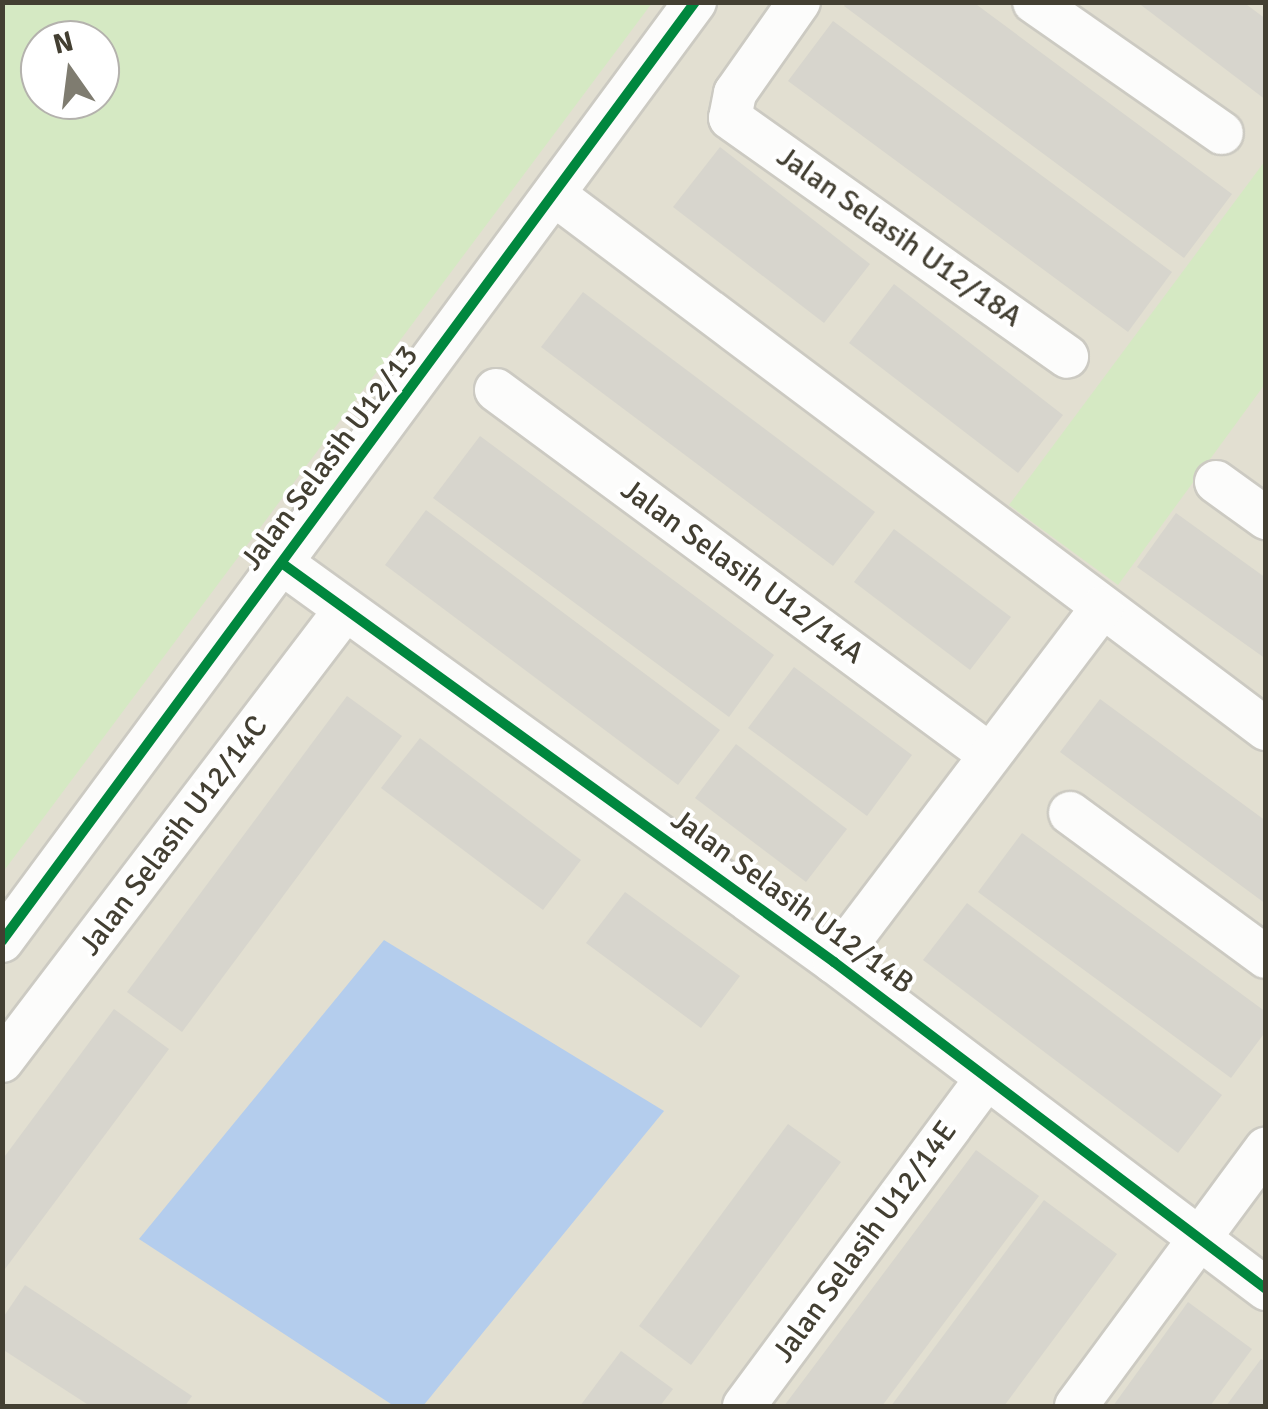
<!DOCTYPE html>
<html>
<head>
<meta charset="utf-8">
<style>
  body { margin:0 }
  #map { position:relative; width:1268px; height:1409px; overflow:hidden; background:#eeece4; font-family:Signika,sans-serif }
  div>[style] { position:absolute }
  .residential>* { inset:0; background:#e2dfd1 }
  .green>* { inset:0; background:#d5e9c3 }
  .water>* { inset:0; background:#b4cded }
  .building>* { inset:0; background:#d7d5cd }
  .roads { filter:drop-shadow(2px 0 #cccac2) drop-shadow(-2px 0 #cccac2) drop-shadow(0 2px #cccac2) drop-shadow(0 -2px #cccac2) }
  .minor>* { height:42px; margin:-21px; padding:0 21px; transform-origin:21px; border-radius:21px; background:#fcfcfb }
  .cycleway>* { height:10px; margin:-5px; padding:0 5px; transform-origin:5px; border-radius:5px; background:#00873e }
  span { translate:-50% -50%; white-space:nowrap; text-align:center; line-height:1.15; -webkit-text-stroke:8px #fff; paint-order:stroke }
  .street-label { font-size:30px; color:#433f32 }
  .frame { position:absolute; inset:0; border:5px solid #433f32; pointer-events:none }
  .north { position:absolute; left:20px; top:20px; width:100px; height:100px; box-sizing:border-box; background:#fff; border:2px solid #b4b2ad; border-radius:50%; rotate:346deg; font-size:28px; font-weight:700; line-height:40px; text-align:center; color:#433f32 }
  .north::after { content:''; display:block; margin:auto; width:35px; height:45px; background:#7f7c70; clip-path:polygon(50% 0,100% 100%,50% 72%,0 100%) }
</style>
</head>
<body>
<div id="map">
  <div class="residential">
    <i style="clip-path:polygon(evenodd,3px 3px,1265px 3px,1265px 1406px,3px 1406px,3px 3px,40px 40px,100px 40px,100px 100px,40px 100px,40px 40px)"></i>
  </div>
  <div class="green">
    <i style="clip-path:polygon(evenodd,3px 2px,652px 3px,3px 872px,2px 3px,3px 2px,40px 40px,100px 40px,100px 100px,40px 100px,40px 40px)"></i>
    <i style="clip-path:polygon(1265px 161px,1265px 384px,1118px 585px,1009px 505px)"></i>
  </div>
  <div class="water">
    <i style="clip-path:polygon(384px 940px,664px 1111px,423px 1406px,394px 1406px,139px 1239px)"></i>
  </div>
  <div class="building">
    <i style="clip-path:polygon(847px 2px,973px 2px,1232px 194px,1184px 258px,844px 6px)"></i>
    <i style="clip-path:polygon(1137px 2px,1243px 2px,1266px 19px,1266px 100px)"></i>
    <i style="clip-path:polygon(833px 21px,1172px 272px,1128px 332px,788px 81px)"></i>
    <i style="clip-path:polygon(720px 147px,870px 264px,824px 323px,673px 207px)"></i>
    <i style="clip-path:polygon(894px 284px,1063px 415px,1018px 473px,849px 343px)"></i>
    <i style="clip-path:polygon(583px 292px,875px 512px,833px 566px,541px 347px)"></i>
    <i style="clip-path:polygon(480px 436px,774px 655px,729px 717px,433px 498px)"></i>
    <i style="clip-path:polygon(426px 510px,720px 730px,678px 785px,385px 565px)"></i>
    <i style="clip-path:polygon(1176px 513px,1266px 578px,1266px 659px,1137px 567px)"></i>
    <i style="clip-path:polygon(894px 529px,1011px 617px,970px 670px,854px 582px)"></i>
    <i style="clip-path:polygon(794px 667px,912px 755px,867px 816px,748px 728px)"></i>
    <i style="clip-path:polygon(347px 696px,402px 736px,182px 1032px,127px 992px)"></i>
    <i style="clip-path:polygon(1100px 699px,1266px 821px,1266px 904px,1060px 752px)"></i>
    <i style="clip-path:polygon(420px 738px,581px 860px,543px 910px,381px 788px)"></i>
    <i style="clip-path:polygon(736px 744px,847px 829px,806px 882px,695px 798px)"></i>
    <i style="clip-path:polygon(1022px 833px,1266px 1012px,1266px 1031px,1231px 1078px,978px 892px)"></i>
    <i style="clip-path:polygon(625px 892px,740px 976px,701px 1028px,586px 943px)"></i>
    <i style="clip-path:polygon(967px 903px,1222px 1095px,1178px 1153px,923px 960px)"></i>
    <i style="clip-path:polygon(114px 1009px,169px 1049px,2px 1273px,2px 1160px)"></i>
    <i style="clip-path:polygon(788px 1124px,841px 1162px,691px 1365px,639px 1326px)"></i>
    <i style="clip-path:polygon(976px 1150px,1039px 1196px,882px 1406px,784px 1406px)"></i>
    <i style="clip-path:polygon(1044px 1200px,1117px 1254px,1004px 1406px,891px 1406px)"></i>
    <i style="clip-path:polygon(25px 1285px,192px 1396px,185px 1406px,90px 1406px,2px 1349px,2px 1319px)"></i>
    <i style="clip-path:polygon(1188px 1302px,1252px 1349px,1210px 1406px,1113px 1406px)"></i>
    <i style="clip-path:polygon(621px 1351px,673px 1389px,660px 1406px,580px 1406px)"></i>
    <i style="clip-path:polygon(1261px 1359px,1266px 1362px,1266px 1406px,1226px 1406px)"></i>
  </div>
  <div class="roads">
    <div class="minor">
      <i style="left:799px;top:2px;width:111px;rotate:125.1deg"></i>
      <i style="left:735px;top:93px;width:25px;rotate:101deg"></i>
      <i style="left:730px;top:118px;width:413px;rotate:35.3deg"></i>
      <i style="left:1034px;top:2px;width:229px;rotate:34.9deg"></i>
      <i style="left:556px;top:196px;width:888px;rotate:36.9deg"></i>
      <i style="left:496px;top:390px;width:613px;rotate:36.44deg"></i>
      <i style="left:1216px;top:482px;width:62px;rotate:35.8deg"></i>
      <i style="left:283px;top:564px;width:680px;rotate:35.84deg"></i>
      <i style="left:834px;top:962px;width:542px;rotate:37.12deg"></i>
      <i style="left:1070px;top:813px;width:243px;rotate:36.3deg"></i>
      <i style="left:2px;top:941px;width:1167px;rotate:-53.57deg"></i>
      <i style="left:834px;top:962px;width:444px;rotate:-52.9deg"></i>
      <i style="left:2px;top:1061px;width:567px;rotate:-52.75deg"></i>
      <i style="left:744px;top:1406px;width:408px;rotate:-53.5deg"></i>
      <i style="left:1076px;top:1406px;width:320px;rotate:-53.6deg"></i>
    </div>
  </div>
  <div class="cycleway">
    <i style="left:283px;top:564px;width:680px;rotate:35.84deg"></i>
    <i style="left:834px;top:962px;width:542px;rotate:37.12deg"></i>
    <i style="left:2px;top:941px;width:1167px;rotate:-53.57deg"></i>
  </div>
  <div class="street-label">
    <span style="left:899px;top:237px;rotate:35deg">Jalan Selasih U12/18A</span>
    <span style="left:330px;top:458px;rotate:-53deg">Jalan Selasih U12/13</span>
    <span style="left:742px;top:572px;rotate:36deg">Jalan Selasih U12/14A</span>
    <span style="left:174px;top:836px;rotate:-53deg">Jalan Selasih U12/14C</span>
    <span style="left:792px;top:902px;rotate:36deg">Jalan Selasih U12/14B</span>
    <span style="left:865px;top:1242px;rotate:-54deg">Jalan Selasih U12/14E</span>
  </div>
  <div class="frame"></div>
  <div class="north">N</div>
</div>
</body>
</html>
